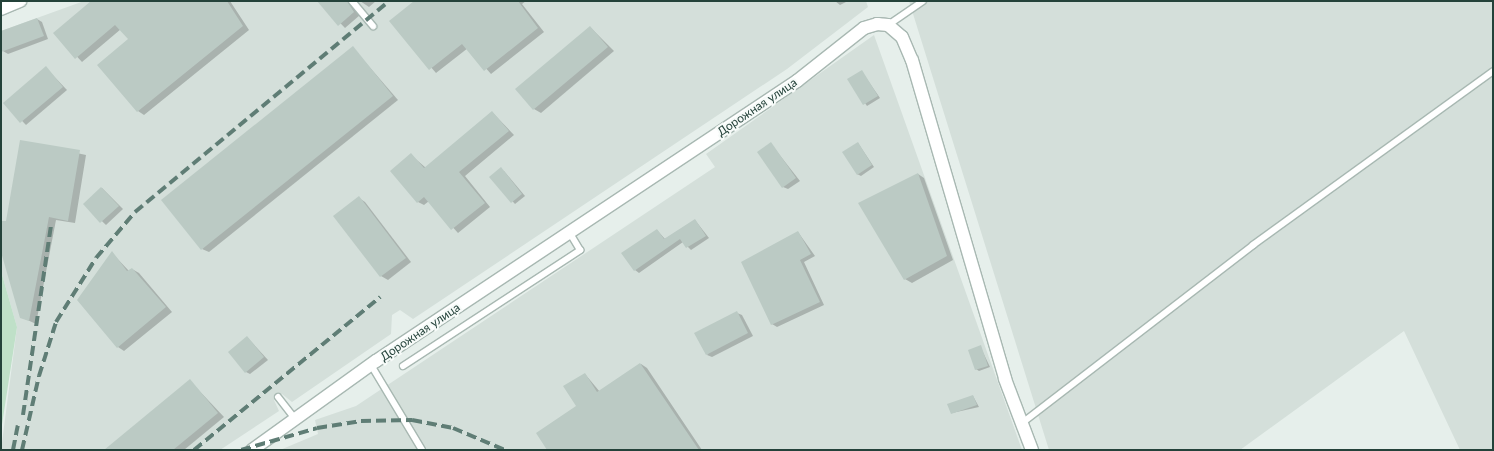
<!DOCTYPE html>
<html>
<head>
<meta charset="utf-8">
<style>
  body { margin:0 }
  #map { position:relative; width:1494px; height:451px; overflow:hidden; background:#e6efeb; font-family:Lato,sans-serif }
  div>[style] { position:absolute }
  .built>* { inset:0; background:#d4dfda }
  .green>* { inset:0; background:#bfe0c8 }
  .shadow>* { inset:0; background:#0003 }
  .building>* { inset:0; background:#bbcac4 }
  .roads { filter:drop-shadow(1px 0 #a8b8b2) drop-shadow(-1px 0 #a8b8b2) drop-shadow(0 1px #a8b8b2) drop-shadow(0 -1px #a8b8b2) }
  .service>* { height:6px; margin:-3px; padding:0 3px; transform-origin:3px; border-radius:3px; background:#fff }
  .minor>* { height:12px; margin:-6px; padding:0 6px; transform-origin:6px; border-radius:6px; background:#fff }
  .rail>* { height:4px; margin-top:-2px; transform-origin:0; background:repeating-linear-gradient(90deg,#5f7d75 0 10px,transparent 0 15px) }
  span { translate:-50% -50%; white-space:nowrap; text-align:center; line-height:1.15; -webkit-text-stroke:4px #f7fbf9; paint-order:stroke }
  .street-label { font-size:12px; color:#24423a }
  .frame { position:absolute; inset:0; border:2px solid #24423a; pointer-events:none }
</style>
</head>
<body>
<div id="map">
  <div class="built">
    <i style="clip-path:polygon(84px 1px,866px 1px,868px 7px,787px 69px,413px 319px,400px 310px,392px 315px,391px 334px,292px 402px,282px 394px,274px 400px,279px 411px,220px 450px,1px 450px,17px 327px,1px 271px,1px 31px)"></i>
    <i style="clip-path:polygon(909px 1px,1493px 1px,1493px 450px,1460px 450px,1404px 331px,1240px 450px,1049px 450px)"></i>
    <i style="clip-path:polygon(874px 35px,1022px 450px,280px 450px,318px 434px,315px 420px,356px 406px,715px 167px,706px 154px)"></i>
  </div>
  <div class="green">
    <i style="clip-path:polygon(1px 271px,17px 327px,1px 431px)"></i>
  </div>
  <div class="shadow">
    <i style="clip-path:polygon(92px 1px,230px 1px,249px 30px,144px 115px,138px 111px,130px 39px,121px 29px,82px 62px,55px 33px)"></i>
    <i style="clip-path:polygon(319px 1px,355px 1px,353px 7px,360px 15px,345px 28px)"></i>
    <i style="clip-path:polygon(360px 1px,376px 1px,369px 7px)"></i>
    <i style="clip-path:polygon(416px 1px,526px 1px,522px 4px,544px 32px,491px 74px,468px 48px,436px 73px,391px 21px)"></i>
    <i style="clip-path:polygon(835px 1px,848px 1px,840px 5px)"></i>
    <i style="clip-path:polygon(37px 19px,42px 22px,48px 39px,8px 54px,3px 51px)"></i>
    <i style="clip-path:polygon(590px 27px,614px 51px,541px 113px,534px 109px,517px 89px)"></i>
    <i style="clip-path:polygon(353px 48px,398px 100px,209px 252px,202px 249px)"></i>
    <i style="clip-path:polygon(46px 68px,67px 90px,26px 125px,5px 103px)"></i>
    <i style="clip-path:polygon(862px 72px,880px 98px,867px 106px,849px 80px)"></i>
    <i style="clip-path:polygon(492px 112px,514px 135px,465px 176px,490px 207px,458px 233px,429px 201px,424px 205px,418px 202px,411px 155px,426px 168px)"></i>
    <i style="clip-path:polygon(21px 141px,86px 155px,75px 223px,56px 220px,36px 324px,21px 317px,7px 223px)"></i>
    <i style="clip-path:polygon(858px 143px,874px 167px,861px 176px,857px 174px)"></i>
    <i style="clip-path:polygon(771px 144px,800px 181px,788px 189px,783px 187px)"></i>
    <i style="clip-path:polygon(504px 171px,525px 196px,515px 204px,491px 177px)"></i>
    <i style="clip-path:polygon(918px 174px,924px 178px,953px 260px,912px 283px,905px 279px)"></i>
    <i style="clip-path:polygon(102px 188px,123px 209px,106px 225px,84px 204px)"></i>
    <i style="clip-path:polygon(359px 198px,365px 202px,411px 262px,388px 280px,381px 276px,335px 216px)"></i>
    <i style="clip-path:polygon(695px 220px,709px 238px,691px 250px,683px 242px,639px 273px,635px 270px,657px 230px,665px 239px)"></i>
    <i style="clip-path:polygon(798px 232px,815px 256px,804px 262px,824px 305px,777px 327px,772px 324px)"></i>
    <i style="clip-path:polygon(112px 253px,129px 271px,132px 269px,139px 273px,172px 312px,124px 351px,118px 347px)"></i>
    <i style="clip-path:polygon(737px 313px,742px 315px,753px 336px,712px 357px,707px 355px)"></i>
    <i style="clip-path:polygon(247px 337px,268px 360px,250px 374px,246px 372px)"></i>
    <i style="clip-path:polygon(980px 346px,990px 367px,979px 371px,976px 369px)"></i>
    <i style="clip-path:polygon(641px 364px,647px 368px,702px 450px,548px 450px,577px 406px,585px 374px,600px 392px)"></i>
    <i style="clip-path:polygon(190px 381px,224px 417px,184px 450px,106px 450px)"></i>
    <i style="clip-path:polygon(973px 396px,979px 407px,952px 413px)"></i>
  </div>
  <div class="building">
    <i style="clip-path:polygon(91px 1px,227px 1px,243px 26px,137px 112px,97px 65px,128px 39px,115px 25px,75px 59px,53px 33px)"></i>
    <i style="clip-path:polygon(317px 1px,347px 1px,354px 12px,338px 26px)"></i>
    <i style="clip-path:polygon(414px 1px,518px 1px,538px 28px,484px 71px,462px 44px,429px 70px,389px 21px)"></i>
    <i style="clip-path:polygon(37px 18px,44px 36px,1px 52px,1px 31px)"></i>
    <i style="clip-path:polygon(590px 26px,608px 47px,533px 110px,515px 89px)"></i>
    <i style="clip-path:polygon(353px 46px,393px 96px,201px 250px,161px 200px)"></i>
    <i style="clip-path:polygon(46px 66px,63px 87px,20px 123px,3px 103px)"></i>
    <i style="clip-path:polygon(862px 70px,878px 96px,863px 105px,847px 79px)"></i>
    <i style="clip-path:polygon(492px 111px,509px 131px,459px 172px,485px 203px,451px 230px,424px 197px,417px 203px,390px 171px,411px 153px,424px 168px)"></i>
    <i style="clip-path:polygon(20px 140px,80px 150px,68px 221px,49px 217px,29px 321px,20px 318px,1px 252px,1px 221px,6px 221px)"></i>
    <i style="clip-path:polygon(771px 142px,796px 178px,782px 188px,757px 152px)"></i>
    <i style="clip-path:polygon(858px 142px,872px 165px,857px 175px,842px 152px)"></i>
    <i style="clip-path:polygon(501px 167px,522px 194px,511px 203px,489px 177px)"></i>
    <i style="clip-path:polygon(918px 173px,947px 256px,904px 280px,858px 203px)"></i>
    <i style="clip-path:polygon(101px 187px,119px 206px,100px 223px,83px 204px)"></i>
    <i style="clip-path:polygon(359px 196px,406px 258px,380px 277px,333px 216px)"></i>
    <i style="clip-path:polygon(695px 219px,706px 236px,686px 248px,680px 239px,634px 271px,621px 253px,657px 229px,664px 239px)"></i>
    <i style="clip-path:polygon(798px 231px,811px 254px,800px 260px,820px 302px,771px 325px,741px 262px)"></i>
    <i style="clip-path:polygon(112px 251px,127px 271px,132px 268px,166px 307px,117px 348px,77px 300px)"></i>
    <i style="clip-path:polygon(737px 311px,748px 333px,706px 355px,694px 333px)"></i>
    <i style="clip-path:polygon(247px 336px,264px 357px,245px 373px,228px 352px)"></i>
    <i style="clip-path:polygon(981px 345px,988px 366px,975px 370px,968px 350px)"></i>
    <i style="clip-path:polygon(640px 363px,699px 450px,547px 450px,536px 433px,576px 406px,563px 386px,585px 373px,597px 392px)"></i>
    <i style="clip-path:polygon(190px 379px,218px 413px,173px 450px,104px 450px)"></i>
    <i style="clip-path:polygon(973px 395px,977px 405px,951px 414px,947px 404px)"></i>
  </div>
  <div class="roads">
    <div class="service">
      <i style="left:352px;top:1px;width:33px;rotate:50deg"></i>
      <i style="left:888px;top:25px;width:42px;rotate:-34.4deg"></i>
      <i style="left:371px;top:365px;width:99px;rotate:59deg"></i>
      <i style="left:403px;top:366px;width:212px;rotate:-33.2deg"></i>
      <i style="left:580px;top:250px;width:21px;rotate:-121deg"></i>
      <i style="left:278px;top:397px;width:28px;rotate:52deg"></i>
      <i style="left:1022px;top:423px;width:292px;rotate:-37.6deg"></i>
      <i style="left:1253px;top:245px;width:296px;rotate:-35.9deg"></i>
    </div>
    <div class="minor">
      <i style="left:1px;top:9px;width:21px;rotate:-23deg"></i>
      <i style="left:252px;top:450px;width:153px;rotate:-35.7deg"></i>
      <i style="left:376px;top:361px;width:506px;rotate:-33.63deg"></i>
      <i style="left:797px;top:81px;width:85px;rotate:-38.3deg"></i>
      <i style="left:864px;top:28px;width:14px;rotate:-17deg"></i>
      <i style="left:877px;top:24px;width:11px;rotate:5deg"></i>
      <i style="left:888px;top:25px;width:18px;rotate:41deg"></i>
      <i style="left:902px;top:37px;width:25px;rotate:67deg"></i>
      <i style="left:912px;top:60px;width:332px;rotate:73.7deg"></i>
      <i style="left:1005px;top:379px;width:76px;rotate:69.2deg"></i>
    </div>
  </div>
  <div class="rail">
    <i style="left:23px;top:415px;width:191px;rotate:-81.6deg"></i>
    <i style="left:13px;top:450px;width:25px;rotate:-79deg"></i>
    <i style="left:22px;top:450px;width:76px;rotate:-77.1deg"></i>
    <i style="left:39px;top:376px;width:57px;rotate:-72.5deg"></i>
    <i style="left:56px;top:322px;width:75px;rotate:-58deg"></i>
    <i style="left:96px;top:258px;width:60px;rotate:-49.7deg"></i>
    <i style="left:135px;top:212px;width:330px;rotate:-39.7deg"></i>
    <i style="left:194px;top:450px;width:241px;rotate:-39.4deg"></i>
    <i style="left:241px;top:450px;width:79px;rotate:-16.1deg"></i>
    <i style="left:317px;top:428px;width:45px;rotate:-9deg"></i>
    <i style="left:361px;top:421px;width:51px;rotate:-1.1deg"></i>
    <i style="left:412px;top:420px;width:42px;rotate:11deg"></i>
    <i style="left:453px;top:428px;width:56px;rotate:22.9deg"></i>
  </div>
  <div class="street-label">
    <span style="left:757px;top:107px;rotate:-34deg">Дорожная улица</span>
    <span style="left:420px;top:332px;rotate:-34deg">Дорожная улица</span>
  </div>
  <div class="frame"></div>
</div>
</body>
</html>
